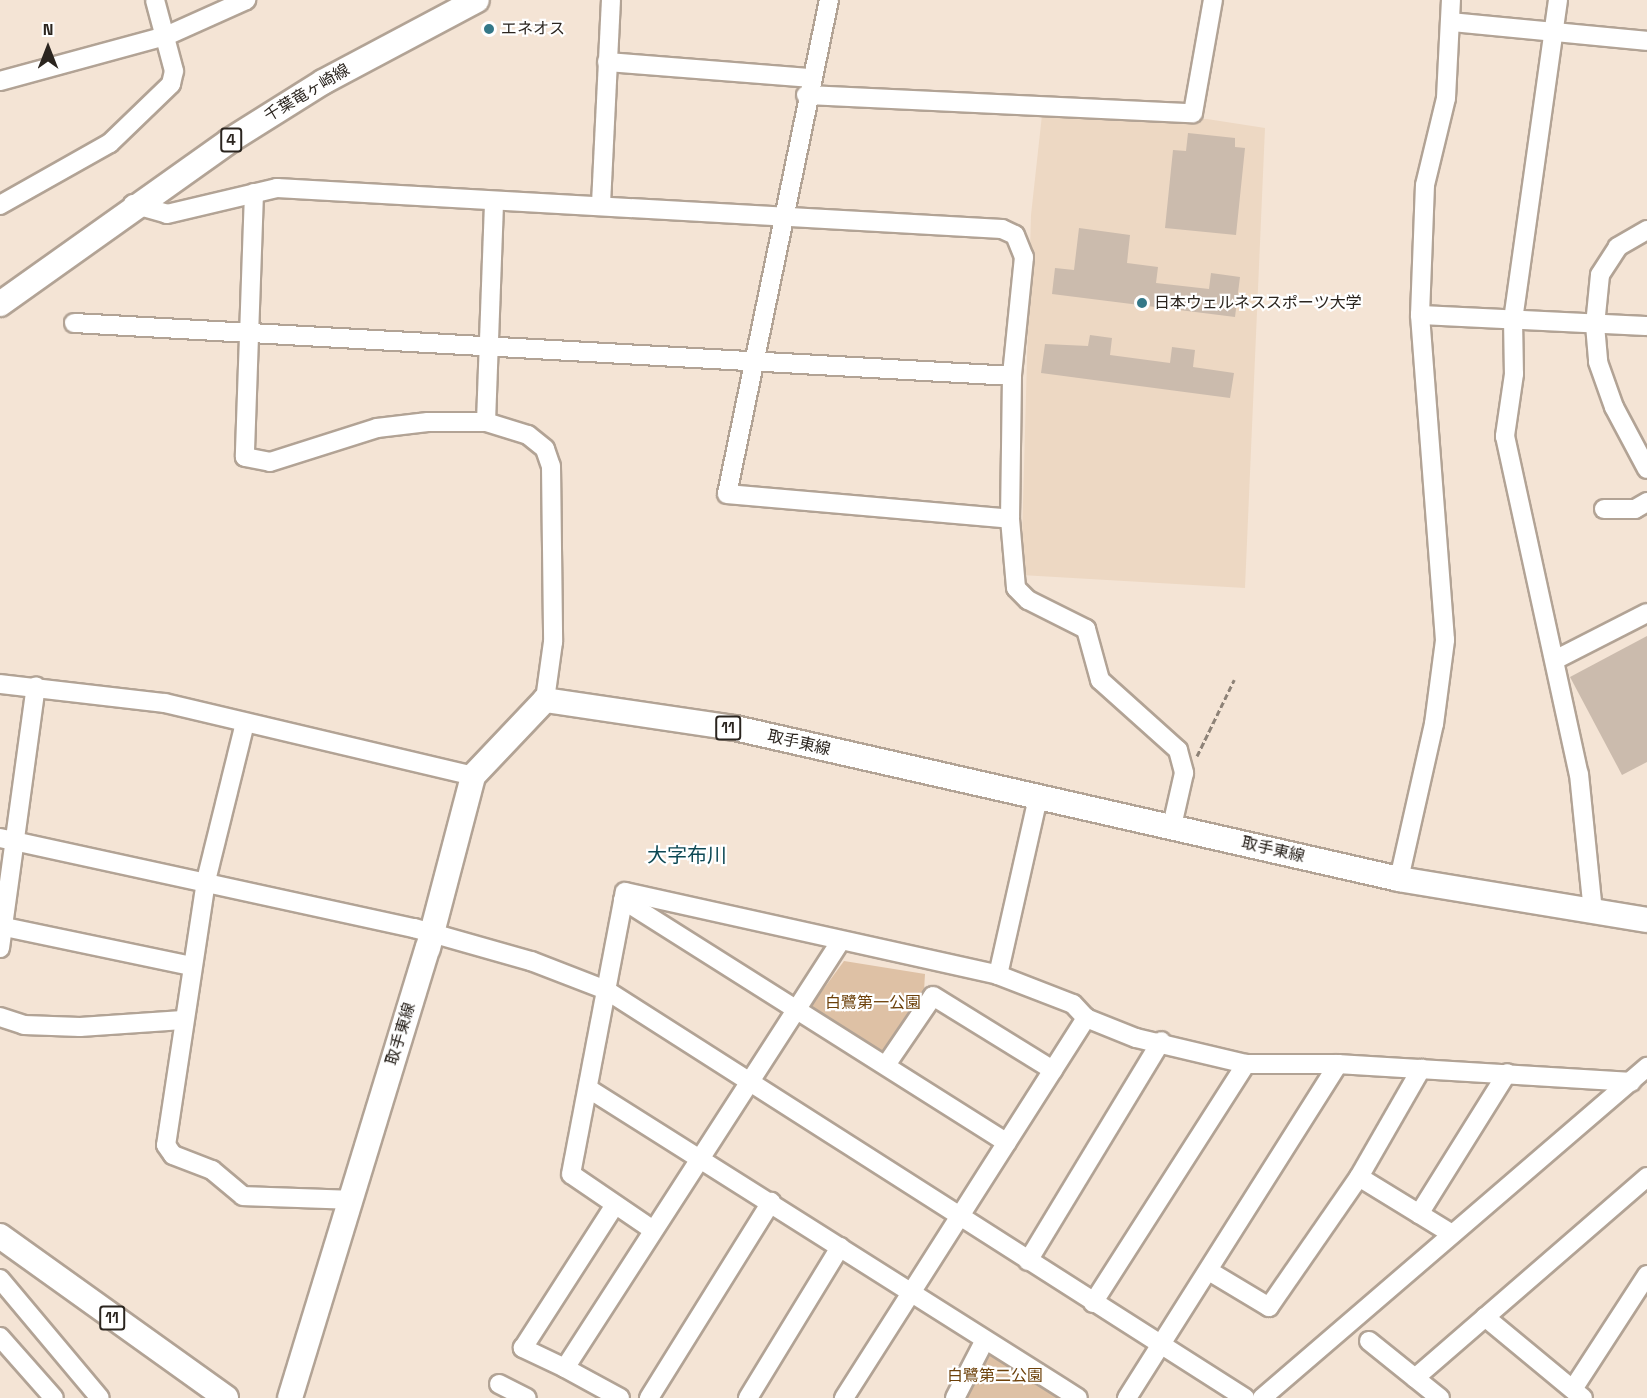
<!DOCTYPE html>
<html>
<head>
<meta charset="utf-8">
<style>
  body { margin:0 }
  #map { position:relative; width:1647px; height:1398px; overflow:hidden; background:#f4e4d5; font-family:"Space Grotesk","Noto Sans JP",sans-serif }
  div>[style] { position:absolute }
  .built>* { inset:0; background:#edd8c3 }
  .green>* { inset:0; background:#dec1a5 }
  .building>* { inset:0; background:#cbbbad }
  .path>* { height:3px; margin-top:-1.5px; transform-origin:0; background:repeating-linear-gradient(90deg,#8d8277 0 6px,transparent 0 9px) }
  .roads { filter:drop-shadow(2px 0 #b2a395) drop-shadow(-2px 0 #b2a395) drop-shadow(0 2px #b2a395) drop-shadow(0 -2px #b2a395) }
  .minor>* { height:18px; margin:-9px; padding:0 9px; transform-origin:9px; border-radius:9px; background:#fff }
  .major>* { height:24px; margin:-12px; padding:0 12px; transform-origin:12px; border-radius:12px; background:#fff }
  .dots>* { width:16px; height:16px; translate:-50% -50%; box-sizing:border-box; border:3px solid #fff; border-radius:50% }
  span { translate:-50% -50%; white-space:nowrap; text-align:center; line-height:1.15; -webkit-text-stroke:4.5px #fff; paint-order:stroke }
  .shield-label span { padding:2px 4px; background:#fff; border:2px solid; border-radius:4px; -webkit-text-stroke-width:0 }
  .shield-label { font-size:15px; color:#2b251f; font-weight:700 }
  .poi-label { font-size:16px; color:#2b251f }
  .left { translate:0 -50%; text-align:left }
  .street-label { font-size:16px; color:#2b251f }
  .park-label { font-size:16px; color:#6d410a }
  .quarter-label { font-size:20px; color:#0d4854 }
  .north { position:absolute; left:18px; top:18px; width:60px; height:60px; -webkit-text-stroke:4px #fff; paint-order:stroke; rotate:0deg; font-size:16px; font-weight:700; line-height:24px; text-align:center; color:#2b251f }
  .north::after { content:''; display:block; margin:auto; width:21px; height:27px; background:#2b251f; clip-path:polygon(50% 0,100% 100%,50% 72%,0 100%) }
</style>
</head>
<body>
<div id="map">
  <div class="built">
    <i style="clip-path:polygon(1042px 115px,1207px 119px,1265px 128px,1245px 588px,1021px 575px,1031px 215px)"></i>
  </div>
  <div class="green">
    <i style="clip-path:polygon(844px 961px,925px 974px,924px 991px,884px 1053px,811px 1006px)"></i>
    <i style="clip-path:polygon(987px 1346px,1069px 1398px,964px 1398px)"></i>
  </div>
  <div class="building">
    <i style="clip-path:polygon(1188px 133px,1235px 138px,1235px 147px,1245px 148px,1236px 235px,1165px 228px,1173px 150px,1186px 151px)"></i>
    <i style="clip-path:polygon(1079px 228px,1130px 235px,1127px 263px,1158px 267px,1156px 283px,1209px 289px,1211px 273px,1240px 277px,1235px 317px,1052px 294px,1055px 268px,1074px 270px)"></i>
    <i style="clip-path:polygon(1090px 335px,1112px 338px,1110px 355px,1170px 363px,1172px 347px,1195px 350px,1193px 367px,1234px 373px,1230px 398px,1041px 373px,1045px 344px,1088px 346px)"></i>
    <i style="clip-path:polygon(1647px 636px,1647px 762px,1622px 775px,1570px 677px)"></i>
  </div>
  <div class="path">
    <i style="left:1197px;top:756px;width:85px;rotate:-64deg"></i>
  </div>
  <div class="roads">
    <div class="minor">
      <i style="left:829px;top:0;width:504px;rotate:101.67deg"></i>
      <i style="left:727px;top:494px;width:284px;rotate:5deg"></i>
      <i style="left:1558px;top:0;width:322px;rotate:98deg"></i>
      <i style="left:1513px;top:319px;width:55px;rotate:89deg"></i>
      <i style="left:1514px;top:374px;width:63px;rotate:98.3deg"></i>
      <i style="left:1505px;top:436px;width:346px;rotate:77.7deg"></i>
      <i style="left:1579px;top:774px;width:140px;rotate:84.2deg"></i>
      <i style="left:1451px;top:22px;width:197px;rotate:5.5deg"></i>
      <i style="left:607px;top:62px;width:203px;rotate:4.5deg"></i>
      <i style="left:0;top:81px;width:172px;rotate:-15.2deg"></i>
      <i style="left:166px;top:36px;width:88px;rotate:-24.2deg"></i>
      <i style="left:806px;top:95px;width:387px;rotate:2.7deg"></i>
      <i style="left:1193px;top:113px;width:115px;rotate:-80deg"></i>
      <i style="left:254px;top:193px;width:264px;rotate:92deg"></i>
      <i style="left:245px;top:457px;width:25px;rotate:11deg"></i>
      <i style="left:270px;top:462px;width:112px;rotate:-17.6deg"></i>
      <i style="left:377px;top:428px;width:51px;rotate:-6.7deg"></i>
      <i style="left:428px;top:422px;width:58px"></i>
      <i style="left:486px;top:422px;width:44px;rotate:17.2deg"></i>
      <i style="left:528px;top:435px;width:22px;rotate:39deg"></i>
      <i style="left:545px;top:449px;width:18px;rotate:71deg"></i>
      <i style="left:551px;top:466px;width:176px;rotate:89.3deg"></i>
      <i style="left:553px;top:642px;width:59px;rotate:97.9deg"></i>
      <i style="left:133px;top:204px;width:35px;rotate:16deg"></i>
      <i style="left:167px;top:214px;width:113px;rotate:-13.3deg"></i>
      <i style="left:277px;top:188px;width:726px;rotate:3.24deg"></i>
      <i style="left:1002px;top:229px;width:14px;rotate:25deg"></i>
      <i style="left:1015px;top:235px;width:24px;rotate:68deg"></i>
      <i style="left:1024px;top:257px;width:120px;rotate:95.8deg"></i>
      <i style="left:1012px;top:376px;width:143px;rotate:90.8deg"></i>
      <i style="left:1010px;top:519px;width:69px;rotate:85deg"></i>
      <i style="left:1016px;top:588px;width:17px;rotate:45deg"></i>
      <i style="left:1028px;top:600px;width:65px;rotate:26.6deg"></i>
      <i style="left:1086px;top:629px;width:53px;rotate:74.6deg"></i>
      <i style="left:1100px;top:680px;width:105px;rotate:41.9deg"></i>
      <i style="left:1178px;top:750px;width:24px;rotate:75deg"></i>
      <i style="left:1184px;top:773px;width:54px;rotate:102.8deg"></i>
      <i style="left:601px;top:204px;width:204px;rotate:-87.2deg"></i>
      <i style="left:0;top:205px;width:126px;rotate:-29.4deg"></i>
      <i style="left:110px;top:143px;width:85px;rotate:-44deg"></i>
      <i style="left:171px;top:84px;width:13px;rotate:-77deg"></i>
      <i style="left:174px;top:71px;width:73px;rotate:-105deg"></i>
      <i style="left:1647px;top:230px;width:34px;rotate:150deg"></i>
      <i style="left:1618px;top:247px;width:33px;rotate:123deg"></i>
      <i style="left:1600px;top:275px;width:50px;rotate:95.7deg"></i>
      <i style="left:1595px;top:325px;width:37px;rotate:85deg"></i>
      <i style="left:1598px;top:362px;width:48px;rotate:70.4deg"></i>
      <i style="left:1614px;top:407px;width:70px;rotate:62deg"></i>
      <i style="left:1420px;top:315px;width:227px;rotate:2.8deg"></i>
      <i style="left:74px;top:323px;width:939px;rotate:3.23deg"></i>
      <i style="left:486px;top:422px;width:218px;rotate:-87.9deg"></i>
      <i style="left:1604px;top:509px;width:31px"></i>
      <i style="left:1635px;top:509px;width:14px;rotate:-30deg"></i>
      <i style="left:1555px;top:660px;width:103px;rotate:-27.1deg"></i>
      <i style="left:0;top:684px;width:166px;rotate:6.6deg"></i>
      <i style="left:165px;top:703px;width:317px;rotate:13.3deg"></i>
      <i style="left:245px;top:723px;width:163px;rotate:103.9deg"></i>
      <i style="left:206px;top:881px;width:267px;rotate:98.6deg"></i>
      <i style="left:166px;top:1145px;width:12px;rotate:55deg"></i>
      <i style="left:173px;top:1155px;width:42px;rotate:21deg"></i>
      <i style="left:212px;top:1170px;width:40px;rotate:40deg"></i>
      <i style="left:243px;top:1196px;width:110px;rotate:2.1deg"></i>
      <i style="left:0;top:838px;width:424px;rotate:12.3deg"></i>
      <i style="left:414px;top:928px;width:122px;rotate:15.8deg"></i>
      <i style="left:531px;top:961px;width:80px;rotate:21.1deg"></i>
      <i style="left:606px;top:990px;width:758px;rotate:32.56deg"></i>
      <i style="left:1399px;top:879px;width:159px;rotate:-77.3deg"></i>
      <i style="left:1434px;top:724px;width:85px;rotate:-82.5deg"></i>
      <i style="left:1445px;top:640px;width:326px;rotate:-94.4deg"></i>
      <i style="left:1420px;top:315px;width:130px;rotate:-87.8deg"></i>
      <i style="left:1425px;top:185px;width:89px;rotate:-76.4deg"></i>
      <i style="left:1446px;top:98px;width:98px;rotate:-87.1deg"></i>
      <i style="left:623px;top:900px;width:454px;rotate:32.3deg"></i>
      <i style="left:0;top:926px;width:196px;rotate:11.8deg"></i>
      <i style="left:0;top:948px;width:264px;rotate:-82.2deg"></i>
      <i style="left:998px;top:975px;width:182px;rotate:-77.3deg"></i>
      <i style="left:0;top:1017px;width:25px;rotate:18deg"></i>
      <i style="left:24px;top:1025px;width:56px;rotate:2deg"></i>
      <i style="left:80px;top:1027px;width:103px;rotate:-3.9deg"></i>
      <i style="left:886px;top:1065px;width:83px;rotate:-55.7deg"></i>
      <i style="left:933px;top:996px;width:141px;rotate:31.7deg"></i>
      <i style="left:589px;top:1089px;width:578px;rotate:32.29deg"></i>
      <i style="left:1359px;top:1177px;width:109px;rotate:31.5deg"></i>
      <i style="left:1419px;top:1214px;width:166px;rotate:-58deg"></i>
      <i style="left:653px;top:1230px;width:99px;rotate:-145.7deg"></i>
      <i style="left:571px;top:1174px;width:287px;rotate:-79.2deg"></i>
      <i style="left:625px;top:892px;width:382px;rotate:12.5deg"></i>
      <i style="left:998px;top:975px;width:80px;rotate:21.1deg"></i>
      <i style="left:1073px;top:1004px;width:19px;rotate:47deg"></i>
      <i style="left:1086px;top:1018px;width:54px;rotate:21.8deg"></i>
      <i style="left:1136px;top:1038px;width:113px;rotate:13.3deg"></i>
      <i style="left:1246px;top:1064px;width:92px"></i>
      <i style="left:1338px;top:1064px;width:294px;rotate:3.5deg"></i>
      <i style="left:1028px;top:1261px;width:257px;rotate:-58.8deg"></i>
      <i style="left:1209px;top:1271px;width:70px;rotate:31deg"></i>
      <i style="left:1269px;top:1307px;width:158px;rotate:-55.3deg"></i>
      <i style="left:1359px;top:1177px;width:125px;rotate:-60.1deg"></i>
      <i style="left:0;top:1279px;width:155px;rotate:50deg"></i>
      <i style="left:1093px;top:1303px;width:284px;rotate:-57.4deg"></i>
      <i style="left:1485px;top:1317px;width:127px;rotate:39.6deg"></i>
      <i style="left:0;top:1337px;width:81px;rotate:48.5deg"></i>
      <i style="left:1369px;top:1341px;width:91px;rotate:38.8deg"></i>
      <i style="left:565px;top:1368px;width:47px;rotate:-154.5deg"></i>
      <i style="left:523px;top:1348px;width:169px;rotate:-57.3deg"></i>
      <i style="left:1415px;top:1378px;width:307px;rotate:-40.9deg"></i>
      <i style="left:499px;top:1384px;width:31px;rotate:27deg"></i>
      <i style="left:1573px;top:1389px;width:136px;rotate:-57deg"></i>
      <i style="left:620px;top:1398px;width:63px;rotate:-151.4deg"></i>
      <i style="left:565px;top:1368px;width:507px;rotate:-57.16deg"></i>
      <i style="left:649px;top:1398px;width:231px;rotate:-58.1deg"></i>
      <i style="left:748px;top:1398px;width:177px;rotate:-58.6deg"></i>
      <i style="left:844px;top:1398px;width:451px;rotate:-57.5deg"></i>
      <i style="left:955px;top:1398px;width:65px;rotate:-62.7deg"></i>
      <i style="left:1127px;top:1398px;width:395px;rotate:-57.7deg"></i>
      <i style="left:1262px;top:1398px;width:508px;rotate:-40.69deg"></i>
    </div>
    <div class="major">
      <i style="left:0;top:304px;width:281px;rotate:-35.4deg"></i>
      <i style="left:229px;top:141px;width:111px;rotate:-32.1deg"></i>
      <i style="left:323px;top:82px;width:174px;rotate:-28deg"></i>
      <i style="left:0;top:1236px;width:278px;rotate:35.6deg"></i>
      <i style="left:290px;top:1398px;width:471px;rotate:-73deg"></i>
      <i style="left:428px;top:948px;width:178px;rotate:-75.3deg"></i>
      <i style="left:473px;top:776px;width:105px;rotate:-46.5deg"></i>
      <i style="left:545px;top:700px;width:192px;rotate:8.4deg"></i>
      <i style="left:735px;top:728px;width:681px;rotate:12.81deg"></i>
      <i style="left:1399px;top:879px;width:251px;rotate:9.4deg"></i>
    </div>
  </div>
  <div class="dots">
    <i style="left:489px;top:29px;background:#347888"></i>
    <i style="left:1142px;top:303px;background:#347888"></i>
  </div>
  <div class="shield-label">
    <span style="left:231px;top:140px">4</span>
    <span style="left:728px;top:728px">11</span>
    <span style="left:112px;top:1318px">11</span>
  </div>
  <div class="poi-label">
    <span class="left" style="left:501px;top:29px">エネオス</span>
    <span class="left" style="left:1154px;top:303px">日本ウェルネススポーツ大学</span>
  </div>
  <div class="street-label">
    <span style="left:307px;top:93px;rotate:-31deg">千葉竜ヶ崎線</span>
    <span style="left:799px;top:743px;rotate:13deg">取手東線</span>
    <span style="left:1273px;top:850px;rotate:13deg">取手東線</span>
    <span style="left:401px;top:1034px;rotate:-73deg">取手東線</span>
  </div>
  <div class="park-label">
    <span style="left:873px;top:1003px">白鷺第一公園</span>
    <span style="left:995px;top:1376px">白鷺第二公園</span>
  </div>
  <div class="quarter-label">
    <span style="left:687px;top:855px">大字布川</span>
  </div>
  <div class="north">N</div>
</div>
</body>
</html>
